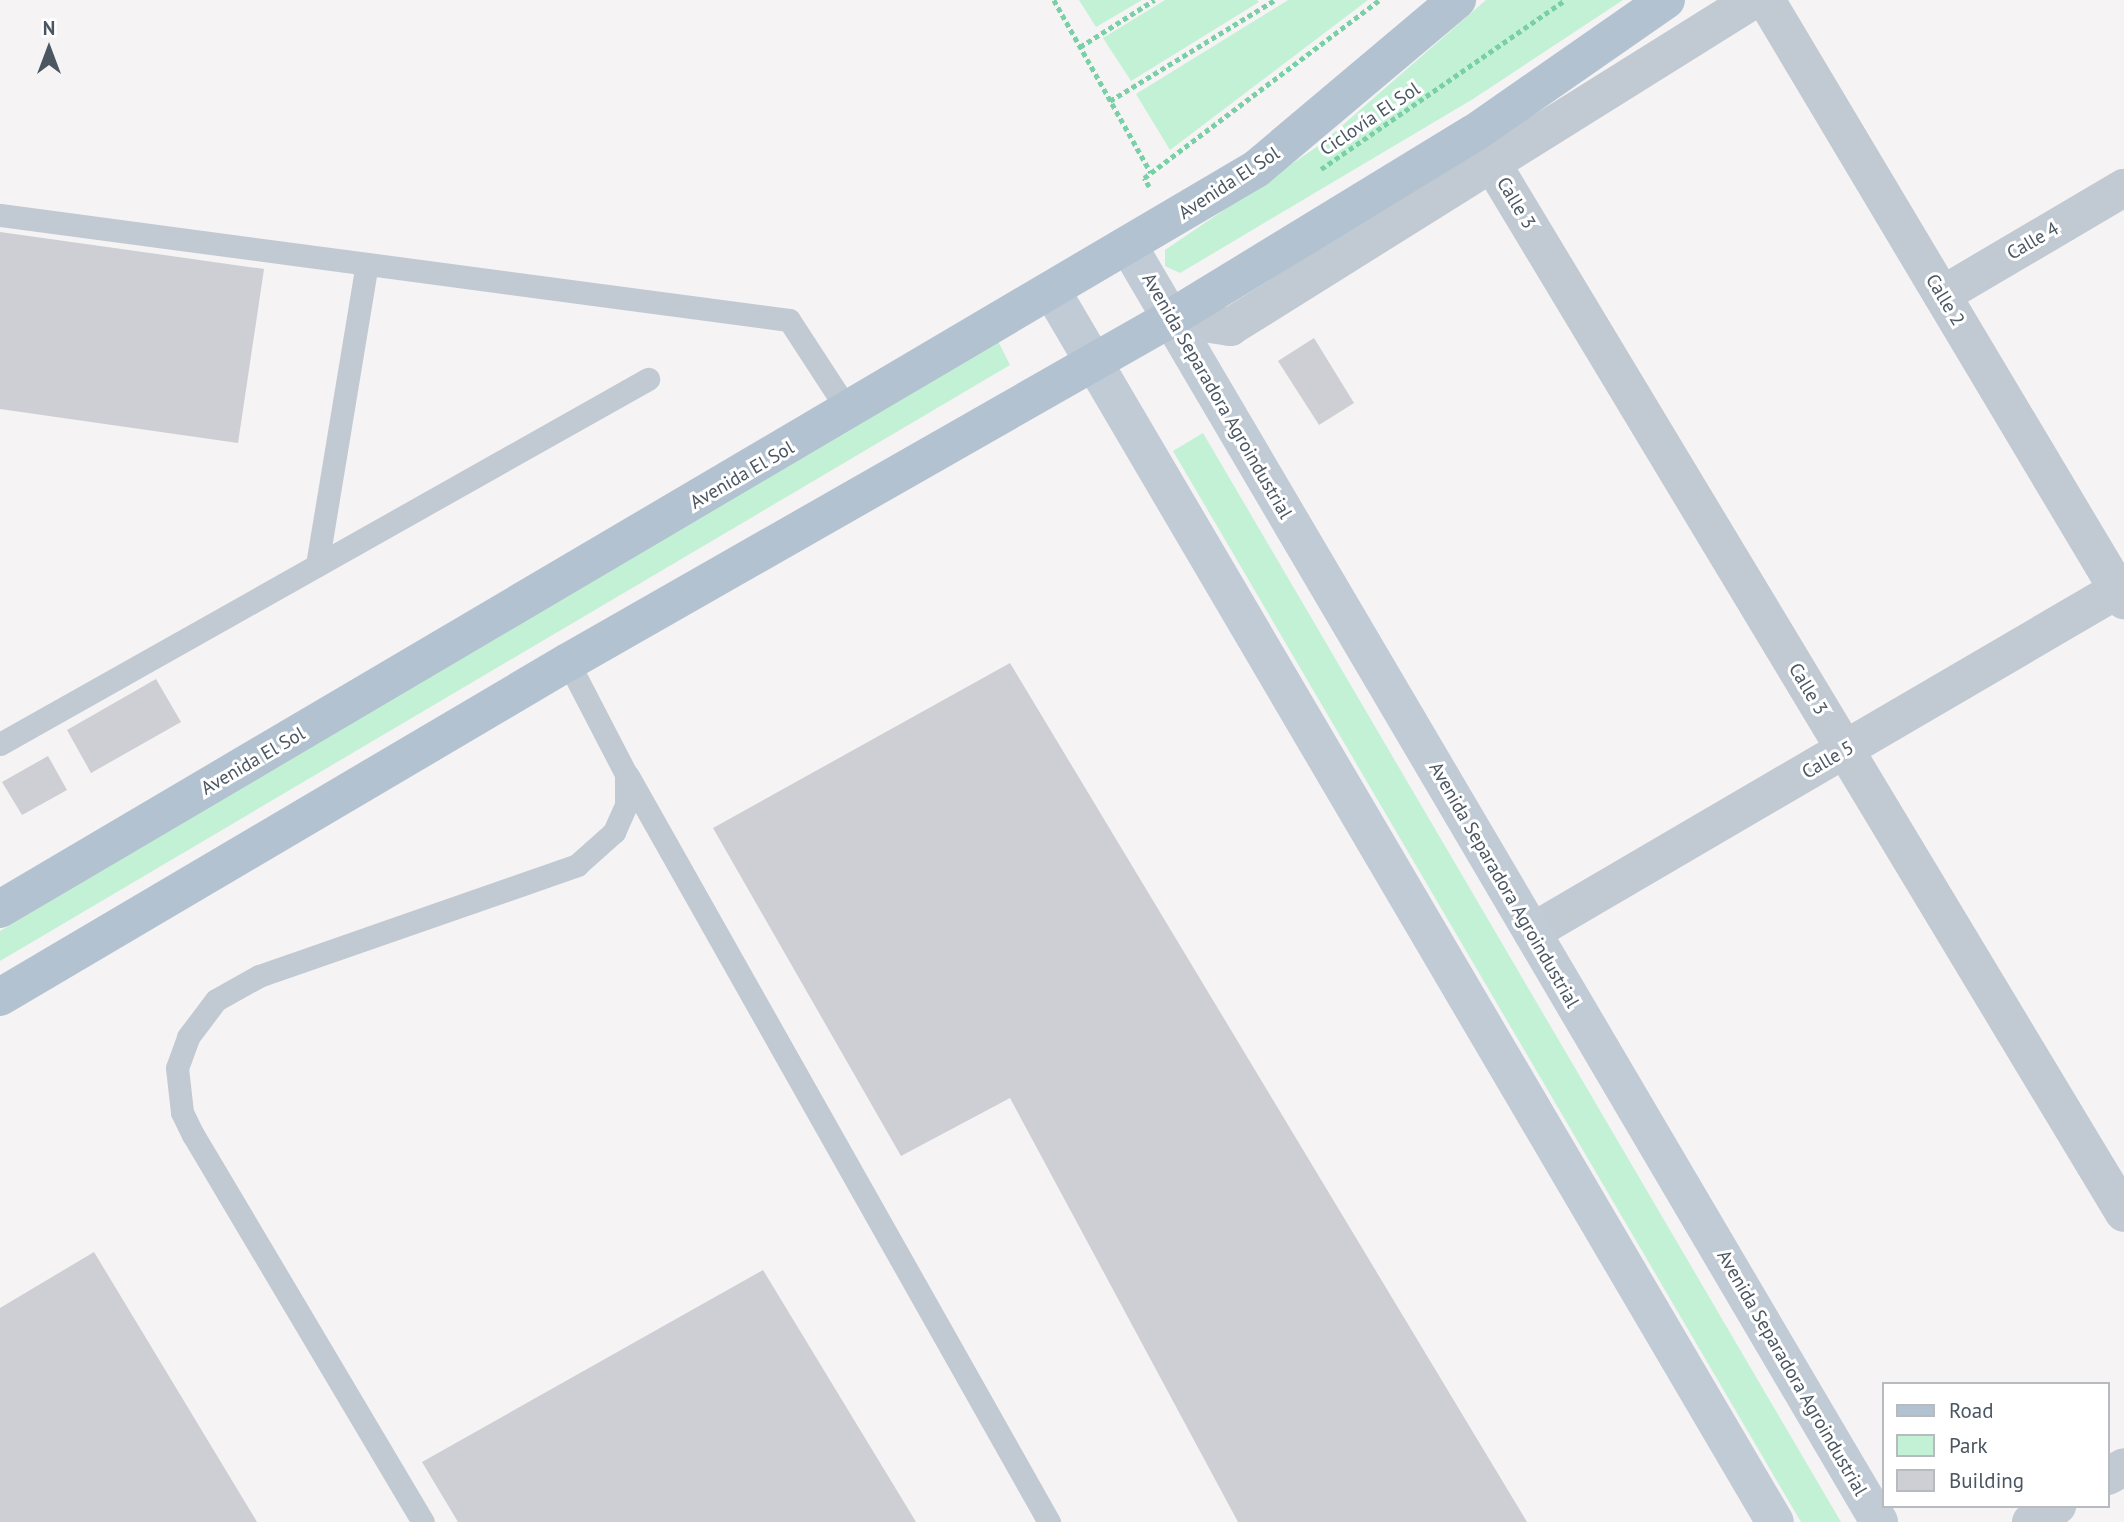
<!DOCTYPE html>
<html>
<head>
<meta charset="utf-8">
<style>
  body { margin:0 }
  #map { position:relative; width:2124px; height:1522px; overflow:hidden; background:#f5f3f3; font-family:"PT Sans",sans-serif }
  div>[style] { position:absolute }
  .green>* { inset:0; background:#c3f1d5 }
  .building>* { inset:0; background:#cdcfd5 }
  .path>* { height:4.5px; margin-top:-2.25px; transform-origin:0; background:repeating-linear-gradient(90deg,#7ad0a6 0 5px,transparent 0 8.5px) }
  .lane>* { height:23px; margin:-11.5px; padding:0 11.5px; transform-origin:11.5px; border-radius:11.5px; background:#c1cad2 }
  .street>* { height:38px; margin:-19px; padding:0 19px; transform-origin:19px; border-radius:19px; background:#c1cad2 }
  .secondary>* { height:38px; margin:-19px; padding:0 19px; transform-origin:19px; border-radius:19px; background:#c1cbd6 }
  .primary>* { height:38px; margin:-19px; padding:0 19px; transform-origin:19px; border-radius:19px; background:#b3c2d1 }
  span { translate:-50% -50%; white-space:nowrap; text-align:center; line-height:1.15; -webkit-text-stroke:6px #fff; paint-order:stroke }
  .street-label { font-size:19px; color:#4a5661 }
  .legend { position:absolute; left:1882px; top:1382px; width:228px; height:126px; box-sizing:border-box; background:#fff; border:2px solid #b7bbc0; margin:0; padding:9px 12px; list-style:none; font-size:21px; color:#4a5661 }
  .legend li { display:flex; align-items:center; gap:14px; height:35px }
  .legend b { width:35px; border:2px solid #b7bbc0 }
  .north { position:absolute; left:14px; top:14px; width:70px; height:70px; -webkit-text-stroke:5px #fff; paint-order:stroke; rotate:0deg; font-size:19px; font-weight:700; line-height:28px; text-align:center; color:#4a5661 }
  .north::after { content:''; display:block; margin:auto; width:24px; height:32px; background:#4a5661; clip-path:polygon(50% 0,100% 100%,50% 72%,0 100%) }
</style>
</head>
<body>
<div id="map">
  <div class="green">
    <i style="clip-path:polygon(1079px 0,1142px 0,1096px 27px)"></i>
    <i style="clip-path:polygon(1165px 0,1257px 0,1259px 2px,1131px 81px,1103px 38px)"></i>
    <i style="clip-path:polygon(1288px 0,1368px 0,1170px 150px,1136px 94px)"></i>
    <i style="clip-path:polygon(1486px 0,1623px 0,1473px 99px,1180px 273px,1165px 266px,1165px 250px,1321px 144px)"></i>
    <i style="clip-path:polygon(997px 339px,1010px 365px,0 961px,0 931px)"></i>
    <i style="clip-path:polygon(1203px 433px,1841px 1522px,1801px 1522px,1173px 451px)"></i>
  </div>
  <div class="building">
    <i style="clip-path:polygon(0 232px,264px 269px,238px 443px,0 409px)"></i>
    <i style="clip-path:polygon(1314px 338px,1354px 403px,1319px 425px,1278px 361px)"></i>
    <i style="clip-path:polygon(1010px 663px,1527px 1522px,1238px 1522px,1010px 1098px,901px 1156px,713px 828px)"></i>
    <i style="clip-path:polygon(156px 679px,181px 722px,91px 773px,67px 730px)"></i>
    <i style="clip-path:polygon(48px 756px,67px 790px,22px 815px,2px 782px)"></i>
    <i style="clip-path:polygon(94px 1252px,257px 1522px,0 1522px,0 1308px)"></i>
    <i style="clip-path:polygon(763px 1270px,916px 1522px,458px 1522px,422px 1462px)"></i>
  </div>
  <div class="path">
    <i style="left:1054px;top:0;width:198px;rotate:60.7deg"></i>
    <i style="left:1080px;top:47px;width:88px;rotate:-32.4deg"></i>
    <i style="left:1110px;top:101px;width:193px;rotate:-31.5deg"></i>
    <i style="left:1321px;top:169px;width:297px;rotate:-34.7deg"></i>
    <i style="left:1149px;top:187px;width:10px;rotate:-119deg"></i>
    <i style="left:1144px;top:178px;width:295px;rotate:-37.1deg"></i>
  </div>
  <div class="lane">
    <i style="left:0;top:215px;width:796px;rotate:7.58deg"></i>
    <i style="left:789px;top:320px;width:110px;rotate:56.9deg"></i>
    <i style="left:317px;top:565px;width:305px;rotate:-80.6deg"></i>
    <i style="left:0;top:744px;width:744px;rotate:-29.39deg"></i>
    <i style="left:628px;top:776px;width:857px;rotate:60.56deg"></i>
    <i style="left:423px;top:1522px;width:450px;rotate:-120.7deg"></i>
    <i style="left:193px;top:1135px;width:25px;rotate:-116deg"></i>
    <i style="left:182px;top:1112px;width:44px;rotate:-96.5deg"></i>
    <i style="left:177px;top:1068px;width:33px;rotate:-70deg"></i>
    <i style="left:188px;top:1037px;width:46px;rotate:-52.9deg"></i>
    <i style="left:216px;top:1000px;width:49px;rotate:-29.2deg"></i>
    <i style="left:259px;top:976px;width:337px;rotate:-19.2deg"></i>
    <i style="left:577px;top:865px;width:50px;rotate:-41.7deg"></i>
    <i style="left:614px;top:832px;width:30px;rotate:-66deg"></i>
    <i style="left:626px;top:805px;width:31px;rotate:-90deg"></i>
    <i style="left:626px;top:774px;width:126px;rotate:-117.4deg"></i>
  </div>
  <div class="street">
    <i style="left:1766px;top:0;width:699px;rotate:59.18deg"></i>
    <i style="left:1493px;top:165px;width:1223px;rotate:58.95deg"></i>
    <i style="left:1942px;top:295px;width:211px;rotate:-30.5deg"></i>
    <i style="left:1171px;top:318px;width:60px;rotate:8.7deg"></i>
    <i style="left:1230px;top:327px;width:617px;rotate:-32.02deg"></i>
    <i style="left:1532px;top:932px;width:686px;rotate:-30.3deg"></i>
    <i style="left:2108px;top:1476px;width:18px;rotate:-29deg"></i>
    <i style="left:2031px;top:1522px;width:31px;rotate:-32deg"></i>
  </div>
  <div class="secondary">
    <i style="left:1129px;top:247px;width:1479px;rotate:59.53deg"></i>
    <i style="left:1053px;top:293px;width:1425px;rotate:59.57deg"></i>
  </div>
  <div class="primary">
    <i style="left:0;top:909px;width:1458px;rotate:-30.51deg"></i>
    <i style="left:1256px;top:169px;width:263px;rotate:-40.1deg"></i>
    <i style="left:0;top:997px;width:659px;rotate:-30.53deg"></i>
    <i style="left:568px;top:662px;width:694px;rotate:-29.7deg"></i>
    <i style="left:1171px;top:318px;width:354px;rotate:-31.4deg"></i>
    <i style="left:1473px;top:134px;width:235px;rotate:-34.8deg"></i>
  </div>
  <div class="street-label">
    <span style="left:1370px;top:119px;rotate:-34deg">Ciclovía El Sol</span>
    <span style="left:1229px;top:183px;rotate:-33deg">Avenida El Sol</span>
    <span style="left:1516px;top:203px;rotate:59deg">Calle 3</span>
    <span style="left:2033px;top:241px;rotate:-30deg">Calle 4</span>
    <span style="left:1945px;top:300px;rotate:59deg">Calle 2</span>
    <span style="left:1217px;top:396px;rotate:60deg">Avenida Separadora Agroindustrial</span>
    <span style="left:742px;top:475px;rotate:-30deg">Avenida El Sol</span>
    <span style="left:1808px;top:689px;rotate:59deg">Calle 3</span>
    <span style="left:1828px;top:760px;rotate:-30deg">Calle 5</span>
    <span style="left:253px;top:761px;rotate:-30deg">Avenida El Sol</span>
    <span style="left:1504px;top:885px;rotate:60deg">Avenida Separadora Agroindustrial</span>
    <span style="left:1792px;top:1373px;rotate:60deg">Avenida Separadora Agroindustrial</span>
  </div>
  <ul class="legend">
  <li><b style="height:9px;background:#b3c2d1"></b>Road</li>
  <li><b style="height:19px;background:#c3f1d5"></b>Park</li>
  <li><b style="height:19px;background:#cdcfd5"></b>Building</li>
  </ul>
  <div class="north">N</div>
</div>
</body>
</html>
